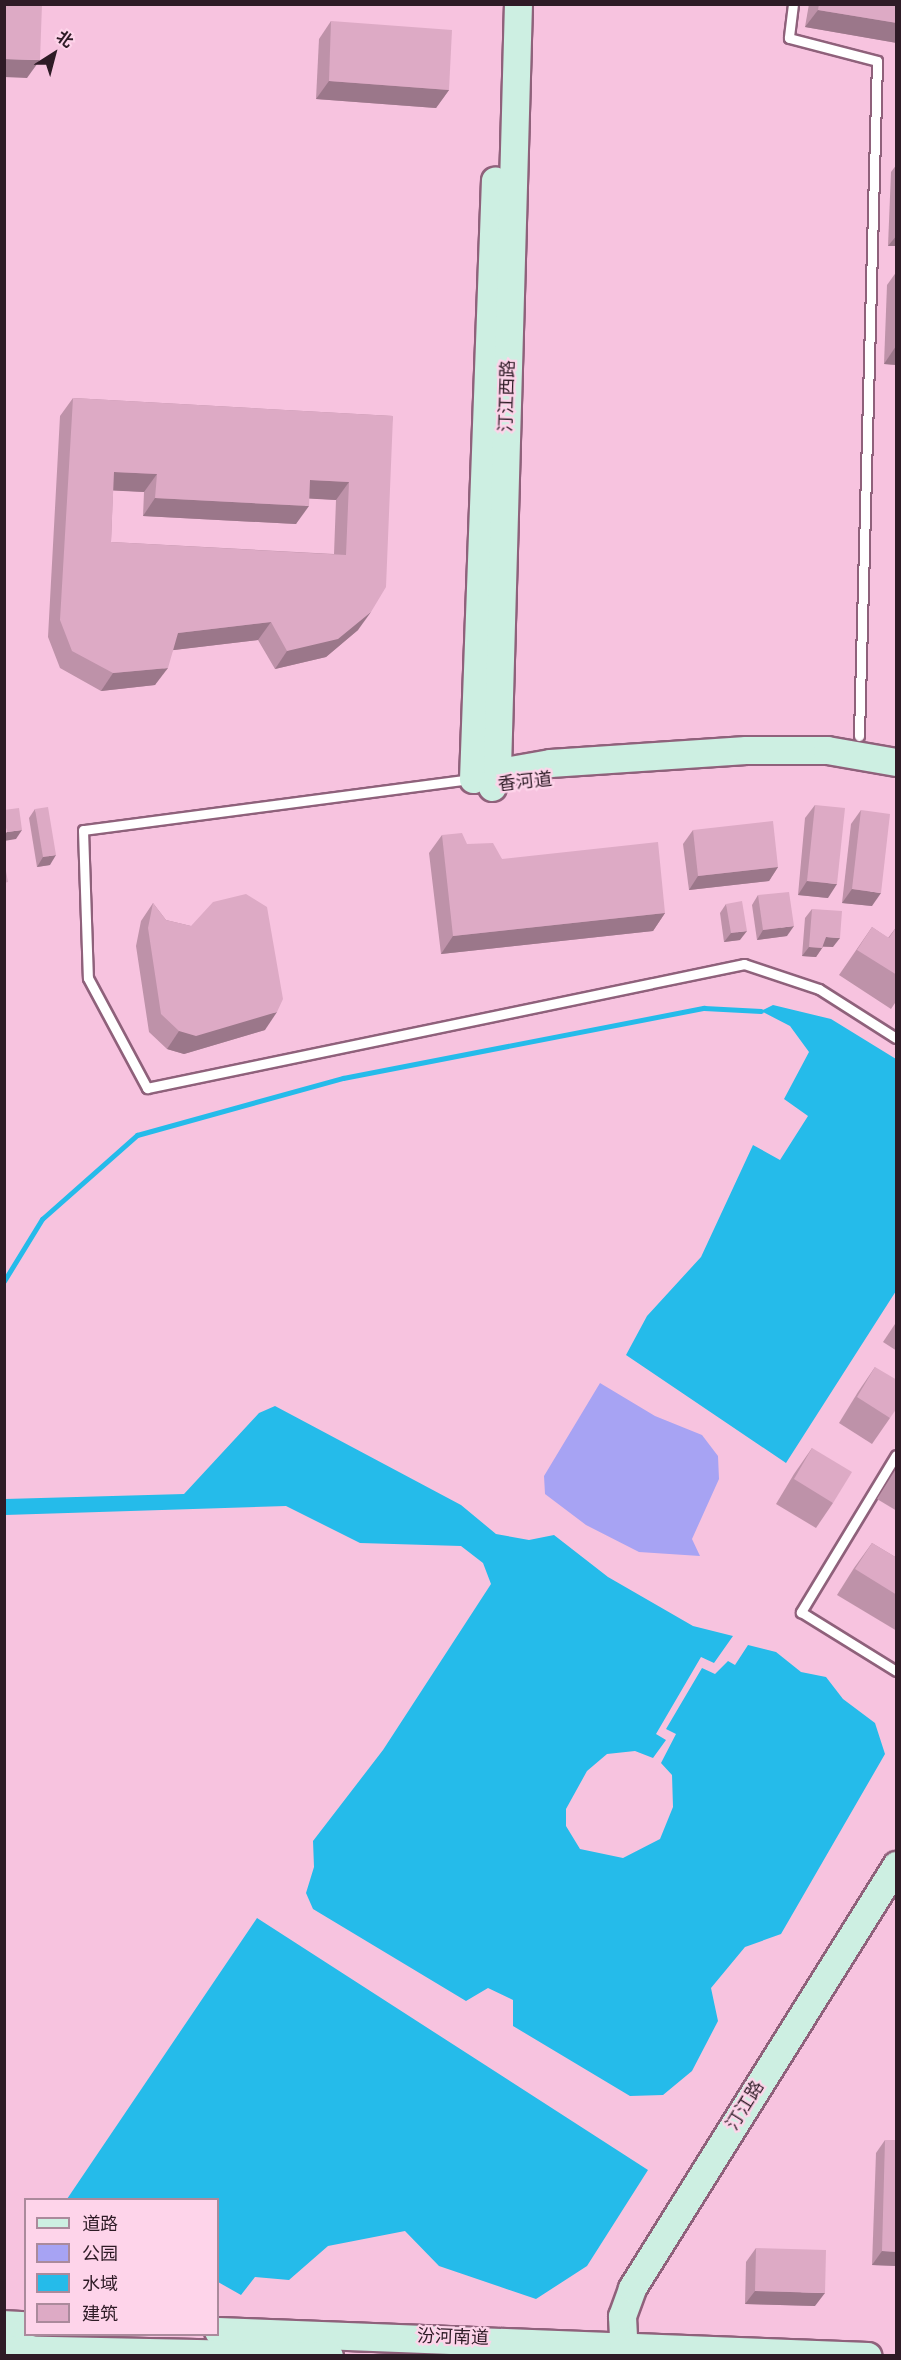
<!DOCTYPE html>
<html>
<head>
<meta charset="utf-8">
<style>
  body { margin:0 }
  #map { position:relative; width:901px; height:2360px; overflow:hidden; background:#f7c3df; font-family:"Source Sans 3","Noto Sans SC",sans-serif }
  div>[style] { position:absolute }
  .green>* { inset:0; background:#a7a3f3 }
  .water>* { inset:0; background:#25bbea }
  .stream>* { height:5px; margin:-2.5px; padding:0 2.5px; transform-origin:2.5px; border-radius:2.5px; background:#25bbea }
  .roads { filter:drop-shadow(2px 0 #8f617b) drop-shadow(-2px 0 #8f617b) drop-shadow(0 2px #8f617b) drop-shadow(0 -2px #8f617b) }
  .lane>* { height:9px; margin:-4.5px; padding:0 4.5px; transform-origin:4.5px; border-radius:4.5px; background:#fff }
  .secondary>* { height:27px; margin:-13.5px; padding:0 13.5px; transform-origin:13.5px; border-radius:13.5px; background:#cdefe2 }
  .wall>* { inset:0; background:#be92a9 }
  .shaded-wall>* { inset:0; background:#9b778a }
  .building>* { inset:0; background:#ddaac5 }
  span { translate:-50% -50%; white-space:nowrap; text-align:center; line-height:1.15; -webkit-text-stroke:4.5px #fed4ea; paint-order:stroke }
  .street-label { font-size:18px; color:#2e1b26 }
  .frame { position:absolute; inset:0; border:6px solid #2e1b26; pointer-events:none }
  .legend { position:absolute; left:24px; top:2198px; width:195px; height:138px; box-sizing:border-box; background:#fed4ea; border:2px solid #ab8a9c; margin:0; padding:8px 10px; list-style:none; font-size:18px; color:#2e1b26 }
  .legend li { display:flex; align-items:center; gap:12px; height:30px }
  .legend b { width:30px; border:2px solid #ab8a9c }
  .north { position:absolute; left:24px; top:24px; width:60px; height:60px; -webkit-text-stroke:4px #fed4ea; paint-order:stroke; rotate:36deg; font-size:16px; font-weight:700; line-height:24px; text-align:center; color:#2e1b26 }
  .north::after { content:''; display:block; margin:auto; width:21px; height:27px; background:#2e1b26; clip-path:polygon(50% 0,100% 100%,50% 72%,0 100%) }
</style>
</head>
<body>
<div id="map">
  <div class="green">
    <i style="clip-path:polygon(600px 1383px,655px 1416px,702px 1435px,718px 1456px,719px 1479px,692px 1539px,700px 1556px,639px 1552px,586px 1525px,545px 1494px,544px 1476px)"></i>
  </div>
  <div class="water">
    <i style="clip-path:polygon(773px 1005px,831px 1019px,896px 1059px,896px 1291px,786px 1463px,626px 1355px,647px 1316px,701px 1257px,753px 1145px,780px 1160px,808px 1116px,784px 1099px,809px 1052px,790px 1026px,761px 1011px)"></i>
    <i style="clip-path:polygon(275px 1406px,461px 1505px,496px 1534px,529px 1540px,554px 1535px,608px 1577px,693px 1626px,733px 1636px,714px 1663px,701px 1657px,656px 1734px,666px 1740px,653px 1758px,635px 1751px,607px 1754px,587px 1771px,566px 1809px,566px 1826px,580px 1849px,623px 1858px,660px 1839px,673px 1807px,672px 1775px,661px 1763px,676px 1734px,666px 1729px,702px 1668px,715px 1674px,728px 1661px,735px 1665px,748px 1645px,776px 1652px,801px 1672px,826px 1677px,843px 1699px,875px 1723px,885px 1754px,781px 1934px,745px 1947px,711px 1988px,718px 2021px,692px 2071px,663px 2095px,630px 2096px,513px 2026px,513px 2000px,488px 1988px,466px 2001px,313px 1909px,306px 1893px,314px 1867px,313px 1841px,383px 1750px,491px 1584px,483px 1563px,461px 1546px,360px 1543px,286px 1506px,5px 1515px,5px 1499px,184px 1494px,259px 1413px)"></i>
    <i style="clip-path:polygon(257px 1918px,648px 2170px,587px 2266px,536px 2299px,439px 2266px,405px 2231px,328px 2246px,289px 2280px,255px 2277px,241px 2295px,218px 2282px,218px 2200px,67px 2199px)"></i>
  </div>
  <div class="stream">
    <i style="left:4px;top:1281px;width:73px;rotate:-58.5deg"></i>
    <i style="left:42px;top:1219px;width:127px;rotate:-41.5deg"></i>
    <i style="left:137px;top:1135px;width:214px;rotate:-15.5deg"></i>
    <i style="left:343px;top:1078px;width:368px;rotate:-11deg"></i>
    <i style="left:704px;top:1008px;width:57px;rotate:3deg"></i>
  </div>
  <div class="roads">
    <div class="lane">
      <i style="left:793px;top:4px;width:34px;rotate:97deg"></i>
      <i style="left:789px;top:38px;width:91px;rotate:14.6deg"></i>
      <i style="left:877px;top:61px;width:675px;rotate:91.53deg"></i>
      <i style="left:471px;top:779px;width:391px;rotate:172.5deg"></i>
      <i style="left:83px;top:830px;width:148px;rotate:88.1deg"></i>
      <i style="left:88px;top:978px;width:125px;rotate:61.8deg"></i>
      <i style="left:147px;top:1088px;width:610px;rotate:-11.73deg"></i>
      <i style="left:744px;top:964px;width:79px;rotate:18.4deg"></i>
      <i style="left:819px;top:989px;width:91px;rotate:32.5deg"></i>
      <i style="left:896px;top:1455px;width:184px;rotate:121.2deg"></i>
      <i style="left:801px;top:1612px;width:112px;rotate:31.8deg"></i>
    </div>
    <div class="secondary">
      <i style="left:482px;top:775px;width:69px;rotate:-10deg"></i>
      <i style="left:550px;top:763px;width:196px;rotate:-3.8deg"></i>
      <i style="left:746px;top:750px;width:81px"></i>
      <i style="left:827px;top:750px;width:70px;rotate:9.9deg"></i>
      <i style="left:473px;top:779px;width:599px;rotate:-87.9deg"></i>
      <i style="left:492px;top:787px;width:19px;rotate:-74deg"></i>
      <i style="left:497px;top:769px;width:765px;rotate:-88.43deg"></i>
      <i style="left:4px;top:2324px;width:22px;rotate:3deg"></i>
      <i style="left:218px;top:2331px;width:650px;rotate:2.2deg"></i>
      <i style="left:4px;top:2349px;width:325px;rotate:1.2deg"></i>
      <i style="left:624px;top:2356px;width:40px;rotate:-92.9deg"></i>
      <i style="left:622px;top:2316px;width:30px;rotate:-70deg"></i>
      <i style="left:632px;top:2288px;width:499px;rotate:-58deg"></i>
    </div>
  </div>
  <div class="wall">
    <i style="clip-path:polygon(809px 4px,897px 4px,897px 43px,805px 27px)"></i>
    <i style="clip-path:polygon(331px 21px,449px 90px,436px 108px,316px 99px,319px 39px)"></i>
    <i style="clip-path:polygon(897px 164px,897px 246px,888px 246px,891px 172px)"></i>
    <i style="clip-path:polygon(897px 271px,897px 365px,884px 364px,887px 285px)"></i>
    <i style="clip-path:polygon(evenodd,73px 398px,393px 416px,358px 630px,326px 657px,275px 669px,258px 640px,173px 650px,155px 685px,101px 691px,60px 668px,48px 637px,60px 416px,73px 398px,113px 490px,144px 492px,143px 516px,296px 524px,309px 498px,336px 500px,334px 554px,111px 542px,113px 490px)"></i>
    <i style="clip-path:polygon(815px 805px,828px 898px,798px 895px,805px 818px)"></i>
    <i style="clip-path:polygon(35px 809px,50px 865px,37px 867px,29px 818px)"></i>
    <i style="clip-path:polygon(861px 810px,872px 906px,842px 903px,851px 824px)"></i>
    <i style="clip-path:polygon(693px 830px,778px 867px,769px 881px,689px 890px,683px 844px)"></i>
    <i style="clip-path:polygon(442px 835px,502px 859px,665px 913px,653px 931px,441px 954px,429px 853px)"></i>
    <i style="clip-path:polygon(758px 895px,787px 936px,757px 940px,752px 905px)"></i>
    <i style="clip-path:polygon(153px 903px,166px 920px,191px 926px,265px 1030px,184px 1054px,167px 1049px,149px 1032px,136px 946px,141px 921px)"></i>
    <i style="clip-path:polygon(726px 904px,740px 940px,724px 942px,720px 913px)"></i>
    <i style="clip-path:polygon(812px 909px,833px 947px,823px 947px,816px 957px,802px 956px,805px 918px)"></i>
    <i style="clip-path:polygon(897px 926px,897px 1000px,891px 1009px,839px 975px,872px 927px,888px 938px)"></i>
    <i style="clip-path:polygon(897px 1321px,897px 1351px,883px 1342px)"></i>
    <i style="clip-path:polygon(875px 1367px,890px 1418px,872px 1444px,839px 1423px,858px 1392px)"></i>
    <i style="clip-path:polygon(812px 1448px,833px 1503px,816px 1528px,776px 1504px,794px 1474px)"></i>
    <i style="clip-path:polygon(897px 1467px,897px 1511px,877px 1499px)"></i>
    <i style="clip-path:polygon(872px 1543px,897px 1558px,897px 1631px,837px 1595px,854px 1568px)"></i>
    <i style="clip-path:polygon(885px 2140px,897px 2266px,872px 2265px,876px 2153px)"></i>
    <i style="clip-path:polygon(756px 2248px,815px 2306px,745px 2304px,746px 2262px)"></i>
  </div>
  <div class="shaded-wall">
    <i style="clip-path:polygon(818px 10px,897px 23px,897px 43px,805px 27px)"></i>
    <i style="clip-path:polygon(4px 59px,40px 60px,27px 78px,4px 77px)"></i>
    <i style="clip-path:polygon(329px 81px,449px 90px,436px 108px,316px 99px)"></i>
    <i style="clip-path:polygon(897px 235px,897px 246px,888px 246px)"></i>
    <i style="clip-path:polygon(896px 346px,897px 365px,884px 364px)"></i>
    <i style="clip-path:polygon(114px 472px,157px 474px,144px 492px,102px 490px)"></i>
    <i style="clip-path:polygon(310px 480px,349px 482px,336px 500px,298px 498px)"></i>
    <i style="clip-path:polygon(155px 498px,309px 506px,296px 524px,143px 516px)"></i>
    <i style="clip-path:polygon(371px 612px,358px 630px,326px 657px,275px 669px,287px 651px)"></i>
    <i style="clip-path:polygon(271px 622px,258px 640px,166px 651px,178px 633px)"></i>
    <i style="clip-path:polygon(168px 668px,155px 685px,101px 691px,113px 673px)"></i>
    <i style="clip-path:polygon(22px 830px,16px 839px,4px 841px,4px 835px,7px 832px)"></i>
    <i style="clip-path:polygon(56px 855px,50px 865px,37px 867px,43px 857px)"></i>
    <i style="clip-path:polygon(778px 867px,769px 881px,689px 890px,698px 876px)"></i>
    <i style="clip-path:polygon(807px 881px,837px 884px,828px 898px,798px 895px)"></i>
    <i style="clip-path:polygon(852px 889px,881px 893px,872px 906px,842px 903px)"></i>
    <i style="clip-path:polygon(665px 913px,653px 931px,441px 954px,453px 936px)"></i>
    <i style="clip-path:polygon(794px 926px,787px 936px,757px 940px,763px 930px)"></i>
    <i style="clip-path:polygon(747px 931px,740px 940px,724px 942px,731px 933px)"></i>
    <i style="clip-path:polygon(826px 937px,840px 938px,833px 947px,820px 946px)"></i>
    <i style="clip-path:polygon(809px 947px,822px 948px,816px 957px,802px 956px)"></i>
    <i style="clip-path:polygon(277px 1012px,265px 1030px,184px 1054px,167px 1049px,179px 1031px)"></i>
    <i style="clip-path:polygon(882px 2251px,897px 2252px,897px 2266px,872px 2265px)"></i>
    <i style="clip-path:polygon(755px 2291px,825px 2293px,815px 2306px,745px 2304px)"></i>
  </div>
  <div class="building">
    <i style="clip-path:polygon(4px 4px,42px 4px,40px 60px,4px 59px)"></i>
    <i style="clip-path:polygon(819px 4px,897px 4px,897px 23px,818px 10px)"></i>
    <i style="clip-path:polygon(331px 21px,452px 30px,449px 90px,329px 81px)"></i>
    <i style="clip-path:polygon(evenodd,73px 398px,393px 416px,386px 587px,371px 612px,338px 639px,287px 651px,271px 622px,178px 633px,168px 668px,113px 673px,72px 651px,60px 620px,73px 398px,114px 472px,157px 474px,155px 498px,309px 506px,310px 480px,349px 482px,346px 555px,111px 542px,114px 472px)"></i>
    <i style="clip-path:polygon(815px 805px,845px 808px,837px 884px,807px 881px)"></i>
    <i style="clip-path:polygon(48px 807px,56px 855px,43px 857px,35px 809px)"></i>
    <i style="clip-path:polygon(19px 808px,22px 830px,7px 832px,4px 819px,4px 810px)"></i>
    <i style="clip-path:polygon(861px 810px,890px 814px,881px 893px,852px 889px)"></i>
    <i style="clip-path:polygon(773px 821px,778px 867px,698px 876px,693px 830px)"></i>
    <i style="clip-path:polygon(462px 833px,467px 844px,493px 843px,502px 859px,658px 842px,665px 913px,453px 936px,442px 835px)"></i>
    <i style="clip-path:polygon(4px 860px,8px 882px,4px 883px)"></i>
    <i style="clip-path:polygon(789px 892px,794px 926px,763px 930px,758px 895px)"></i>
    <i style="clip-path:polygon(246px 894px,267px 907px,283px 999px,277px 1012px,196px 1036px,179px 1031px,161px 1014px,148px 928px,153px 903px,166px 920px,191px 926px,213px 902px)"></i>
    <i style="clip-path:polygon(742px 901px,747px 931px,731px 933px,726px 904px)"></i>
    <i style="clip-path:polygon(812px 909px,842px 911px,840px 938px,826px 937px,822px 948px,809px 947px)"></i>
    <i style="clip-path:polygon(897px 926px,897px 975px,857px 950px,872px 927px,889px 938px)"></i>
    <i style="clip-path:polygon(875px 1367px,897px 1380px,897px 1408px,890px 1418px,857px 1397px)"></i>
    <i style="clip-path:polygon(812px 1448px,852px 1472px,833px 1503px,794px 1479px)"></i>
    <i style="clip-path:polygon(872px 1543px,897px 1558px,897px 1595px,855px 1569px)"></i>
    <i style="clip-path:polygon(885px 2140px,897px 2140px,897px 2252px,882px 2251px)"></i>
    <i style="clip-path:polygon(756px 2248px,826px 2250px,825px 2293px,755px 2291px)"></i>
  </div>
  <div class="street-label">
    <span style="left:508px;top:396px;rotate:-88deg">汀江西路</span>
    <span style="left:525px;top:783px;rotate:-6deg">香河道</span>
    <span style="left:746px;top:2106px;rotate:-58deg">汀江路</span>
    <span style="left:453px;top:2338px;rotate:2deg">汾河南道</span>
  </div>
  <div class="frame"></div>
  <ul class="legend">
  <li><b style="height:8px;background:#cdefe2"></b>道路</li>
  <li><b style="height:16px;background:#a7a3f3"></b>公园</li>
  <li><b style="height:16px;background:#25bbea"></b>水域</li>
  <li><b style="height:16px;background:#ddaac5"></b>建筑</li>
  </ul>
  <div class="north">北</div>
</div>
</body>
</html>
